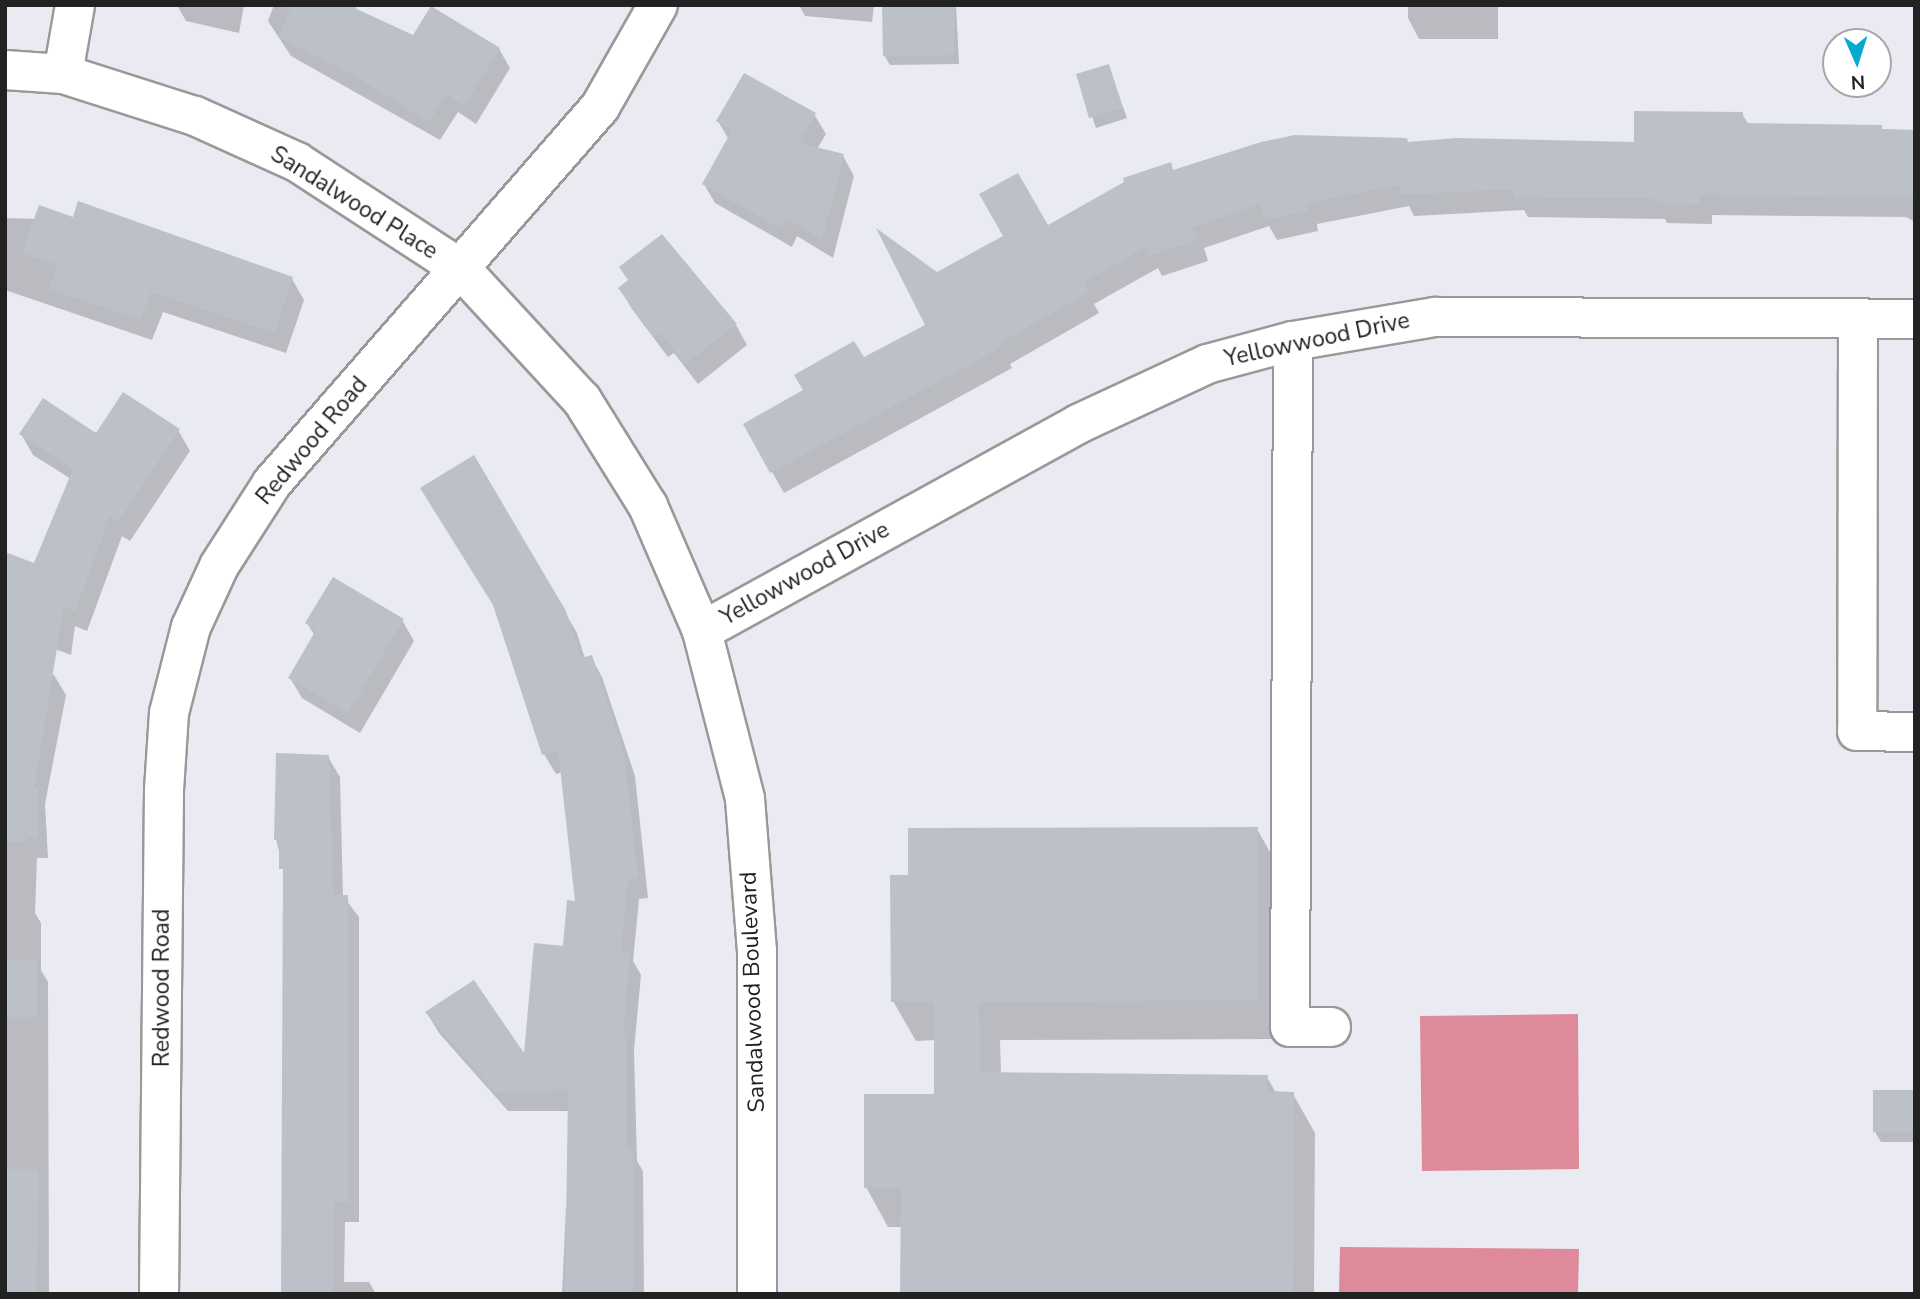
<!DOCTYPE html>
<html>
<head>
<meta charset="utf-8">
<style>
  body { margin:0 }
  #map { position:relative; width:1920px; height:1299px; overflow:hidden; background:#e9eaf2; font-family:"Nunito Sans",sans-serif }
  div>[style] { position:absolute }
  .pitch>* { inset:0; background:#de8a9b }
  .shadow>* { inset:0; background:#0003 }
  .building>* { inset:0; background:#bcc1c9 }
  .roads { filter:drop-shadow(2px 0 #999) drop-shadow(-2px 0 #999) drop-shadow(0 2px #999) drop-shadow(0 -2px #999) }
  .minor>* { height:38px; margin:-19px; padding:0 19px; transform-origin:19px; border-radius:19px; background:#fff }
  span { translate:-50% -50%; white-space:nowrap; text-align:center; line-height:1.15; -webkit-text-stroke:6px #fff; paint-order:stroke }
  .street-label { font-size:23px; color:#222 }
  .frame { position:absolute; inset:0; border:7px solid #222; pointer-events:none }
  .north { position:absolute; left:1822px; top:28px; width:70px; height:70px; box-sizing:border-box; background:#fff; border:2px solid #a7a7a7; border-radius:50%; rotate:177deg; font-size:19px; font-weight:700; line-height:28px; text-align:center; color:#222 }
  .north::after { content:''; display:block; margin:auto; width:24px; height:32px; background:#06aace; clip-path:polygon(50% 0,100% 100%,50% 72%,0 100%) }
</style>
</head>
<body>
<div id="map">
  <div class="pitch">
    <i style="clip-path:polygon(1578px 1014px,1579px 1169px,1422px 1171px,1420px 1016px)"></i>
    <i style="clip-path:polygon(1340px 1247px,1579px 1249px,1578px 1294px,1339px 1294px)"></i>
  </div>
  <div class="shadow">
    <i style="clip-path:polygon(177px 5px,244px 5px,239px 33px,186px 21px)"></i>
    <i style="clip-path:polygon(274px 5px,357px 5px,355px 10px,414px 37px,499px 49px,510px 68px,476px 124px,458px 112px,440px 140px,291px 56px,268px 21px)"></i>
    <i style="clip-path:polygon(799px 5px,874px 5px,872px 22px,805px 16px)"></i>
    <i style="clip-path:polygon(884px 5px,956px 5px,959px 64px,890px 65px,884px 55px)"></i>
    <i style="clip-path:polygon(1408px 5px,1498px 5px,1498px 39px,1419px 39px,1408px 18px)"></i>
    <i style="clip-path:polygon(1108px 66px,1127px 118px,1096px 128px,1078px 75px)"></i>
    <i style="clip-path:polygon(814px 114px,826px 134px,817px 149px,843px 156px,854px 176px,833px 258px,797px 236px,792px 247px,715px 203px,704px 184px,729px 140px,718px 121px)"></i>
    <i style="clip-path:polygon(1742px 114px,1749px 125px,1915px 130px,1915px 222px,1906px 217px,1712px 215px,1712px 224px,1667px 223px,1665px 219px,1528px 217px,1524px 210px,1414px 216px,1409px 206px,1317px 224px,1318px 231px,1277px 240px,1269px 226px,1204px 248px,1208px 261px,1162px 276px,1158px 268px,1094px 304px,1099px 313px,1010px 364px,1012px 368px,784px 493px,745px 424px,928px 326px,1047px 228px,1170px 164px,1174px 172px,1409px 144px,1636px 144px)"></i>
    <i style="clip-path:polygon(5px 218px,74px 220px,292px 279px,304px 300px,286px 353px,163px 312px,152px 340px,5px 290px)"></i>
    <i style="clip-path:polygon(629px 282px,736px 325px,747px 345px,698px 384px,674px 353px,668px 357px,632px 309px,620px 289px)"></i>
    <i style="clip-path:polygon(178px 430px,190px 451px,130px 541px,122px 536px,87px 631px,75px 626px,71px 655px,5px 630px,71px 479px,33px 455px,21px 434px)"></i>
    <i style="clip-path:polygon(474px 457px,577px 633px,585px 659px,591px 657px,602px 677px,635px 776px,648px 898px,639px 899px,633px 961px,641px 975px,634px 1050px,637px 1161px,643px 1171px,644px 1294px,562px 1294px,566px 1207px,570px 1207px,570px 1111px,508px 1111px,439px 1033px,427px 1013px,525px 1058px,577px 903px,563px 772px,556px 774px,544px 754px)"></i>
    <i style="clip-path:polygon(402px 620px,414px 641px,360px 733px,302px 698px,290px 678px,315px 636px,307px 623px)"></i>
    <i style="clip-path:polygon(5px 668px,54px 675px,66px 695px,45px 804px,48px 858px,37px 858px,35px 913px,41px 923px,41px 970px,48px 982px,49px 1294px,5px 1294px)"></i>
    <i style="clip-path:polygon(328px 757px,340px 777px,343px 896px,359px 917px,359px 1222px,345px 1222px,344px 1282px,369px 1282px,376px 1294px,282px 1294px,285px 875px,276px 839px)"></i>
    <i style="clip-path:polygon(1257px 829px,1279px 868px,1280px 1039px,1000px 1040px,1001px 1074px,1267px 1077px,1276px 1093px,1293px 1094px,1315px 1133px,1314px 1294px,902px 1294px,902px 1227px,888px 1227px,866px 1187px,936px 1096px,936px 1040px,916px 1041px,893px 1001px,910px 876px)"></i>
    <i style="clip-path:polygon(1915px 1092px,1915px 1142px,1881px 1142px,1875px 1132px)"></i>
  </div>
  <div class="building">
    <i style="clip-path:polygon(292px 5px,348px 5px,413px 35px,431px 6px,500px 48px,464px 106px,446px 94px,429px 122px,355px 76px,278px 37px)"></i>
    <i style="clip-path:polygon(882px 5px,954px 5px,954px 55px,883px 56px)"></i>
    <i style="clip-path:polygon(1109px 64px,1123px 108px,1089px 118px,1076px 74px)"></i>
    <i style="clip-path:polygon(744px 73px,816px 113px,799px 143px,844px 154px,822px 240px,786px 218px,780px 228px,702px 184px,732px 130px,716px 121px)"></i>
    <i style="clip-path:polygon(1634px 111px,1743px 112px,1743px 123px,1882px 125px,1882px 130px,1915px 130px,1915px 197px,1701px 195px,1701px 204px,1654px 203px,1654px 198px,1514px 197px,1514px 189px,1400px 195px,1400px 185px,1306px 203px,1307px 211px,1263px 220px,1260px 204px,1193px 227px,1198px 240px,1149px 256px,1146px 247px,1084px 282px,1089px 292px,1000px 343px,1002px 347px,770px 473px,743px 424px,803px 390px,794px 375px,854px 341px,864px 357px,925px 325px,876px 228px,937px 272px,1003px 236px,979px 194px,1018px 173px,1048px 225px,1124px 182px,1123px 178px,1171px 162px,1173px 170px,1261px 142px,1295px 135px,1407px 138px,1408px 142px,1456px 138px,1634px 142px)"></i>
    <i style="clip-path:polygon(78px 201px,293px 277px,274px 333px,151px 292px,140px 320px,49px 289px,58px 265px,22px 253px,39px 205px,73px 217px)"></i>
    <i style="clip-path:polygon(662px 234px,737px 324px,685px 364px,661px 333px,655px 338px,618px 288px,628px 280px,619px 267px)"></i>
    <i style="clip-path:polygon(123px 392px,180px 429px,118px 522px,110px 516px,75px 611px,64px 606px,34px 788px,38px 788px,37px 838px,27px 837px,26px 843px,5px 842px,5px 552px,34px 563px,73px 469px,19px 434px,43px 398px,96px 433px)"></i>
    <i style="clip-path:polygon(474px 455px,566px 611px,581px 658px,592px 655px,624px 754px,638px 878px,628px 879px,621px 952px,630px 953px,623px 1034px,627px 1034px,627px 1150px,633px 1150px,633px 1294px,565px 1294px,568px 1091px,495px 1092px,425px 1012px,474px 980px,524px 1053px,534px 943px,563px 946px,567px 900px,575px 901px,558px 750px,542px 755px,493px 605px,420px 488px)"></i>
    <i style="clip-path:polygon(333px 577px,404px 619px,348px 713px,288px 678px,316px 630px,305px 623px)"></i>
    <i style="clip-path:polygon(276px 753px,329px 755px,333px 895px,348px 895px,348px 1202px,334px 1202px,333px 1294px,281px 1294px,283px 869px,279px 869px,279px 840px,274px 840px)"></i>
    <i style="clip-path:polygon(1258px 827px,1258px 1000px,979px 1002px,980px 1072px,1268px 1075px,1267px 1091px,1294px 1092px,1293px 1294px,900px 1294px,901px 1188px,864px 1188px,864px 1094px,934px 1094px,934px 1002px,891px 1002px,890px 875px,908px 875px,908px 828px)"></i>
    <i style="clip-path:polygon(37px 960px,37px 1017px,5px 1017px,5px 961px)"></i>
    <i style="clip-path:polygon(1873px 1090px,1915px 1090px,1915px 1132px,1873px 1132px)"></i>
    <i style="clip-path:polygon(5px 1169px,39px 1169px,36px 1294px,5px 1294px)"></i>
  </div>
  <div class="roads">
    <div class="minor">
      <i style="left:5px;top:70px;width:58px;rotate:3.9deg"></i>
      <i style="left:63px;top:74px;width:139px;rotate:17.7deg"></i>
      <i style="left:195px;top:116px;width:112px;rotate:24.3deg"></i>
      <i style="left:297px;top:162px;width:196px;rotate:33.1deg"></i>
      <i style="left:461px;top:269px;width:178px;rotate:47.3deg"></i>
      <i style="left:582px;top:400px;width:125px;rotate:58.1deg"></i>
      <i style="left:648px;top:506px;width:136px;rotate:66.6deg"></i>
      <i style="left:702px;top:631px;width:173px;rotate:75.6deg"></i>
      <i style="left:745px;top:799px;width:152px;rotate:85.5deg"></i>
      <i style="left:757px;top:951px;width:343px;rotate:90deg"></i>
      <i style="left:63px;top:74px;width:70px;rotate:-80.1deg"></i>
      <i style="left:1858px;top:318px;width:413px;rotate:90.1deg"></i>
      <i style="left:1857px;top:731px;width:58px;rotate:1deg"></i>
      <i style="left:1293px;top:341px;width:686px;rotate:90.25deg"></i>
      <i style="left:1290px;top:1027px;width:41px"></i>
      <i style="left:702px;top:631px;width:429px;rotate:-28.8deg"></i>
      <i style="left:1078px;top:424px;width:142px;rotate:-24.9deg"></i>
      <i style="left:1207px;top:364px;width:89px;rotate:-15deg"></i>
      <i style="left:1293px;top:341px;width:144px;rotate:-9.6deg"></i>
      <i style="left:1435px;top:317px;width:480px;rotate:0.2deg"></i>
      <i style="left:159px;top:1294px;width:504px;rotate:-89.43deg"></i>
      <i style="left:164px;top:790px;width:77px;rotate:-86.3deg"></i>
      <i style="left:169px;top:713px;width:89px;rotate:-75.7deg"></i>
      <i style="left:191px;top:627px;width:67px;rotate:-65.3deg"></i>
      <i style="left:219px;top:566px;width:98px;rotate:-57.4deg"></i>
      <i style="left:272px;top:483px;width:499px;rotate:-48.9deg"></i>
      <i style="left:600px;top:107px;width:117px;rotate:-60.4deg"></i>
    </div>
  </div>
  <div class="street-label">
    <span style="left:354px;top:203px;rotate:32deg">Sandalwood Place</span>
    <span style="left:1317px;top:340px;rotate:-12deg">Yellowwood Drive</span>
    <span style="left:312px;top:441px;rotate:-50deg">Redwood Road</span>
    <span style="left:805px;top:574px;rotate:-29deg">Yellowwood Drive</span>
    <span style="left:162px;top:988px;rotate:-90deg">Redwood Road</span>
    <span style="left:753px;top:992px;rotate:-92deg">Sandalwood Boulevard</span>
  </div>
  <div class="frame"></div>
  <div class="north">N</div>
</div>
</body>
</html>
